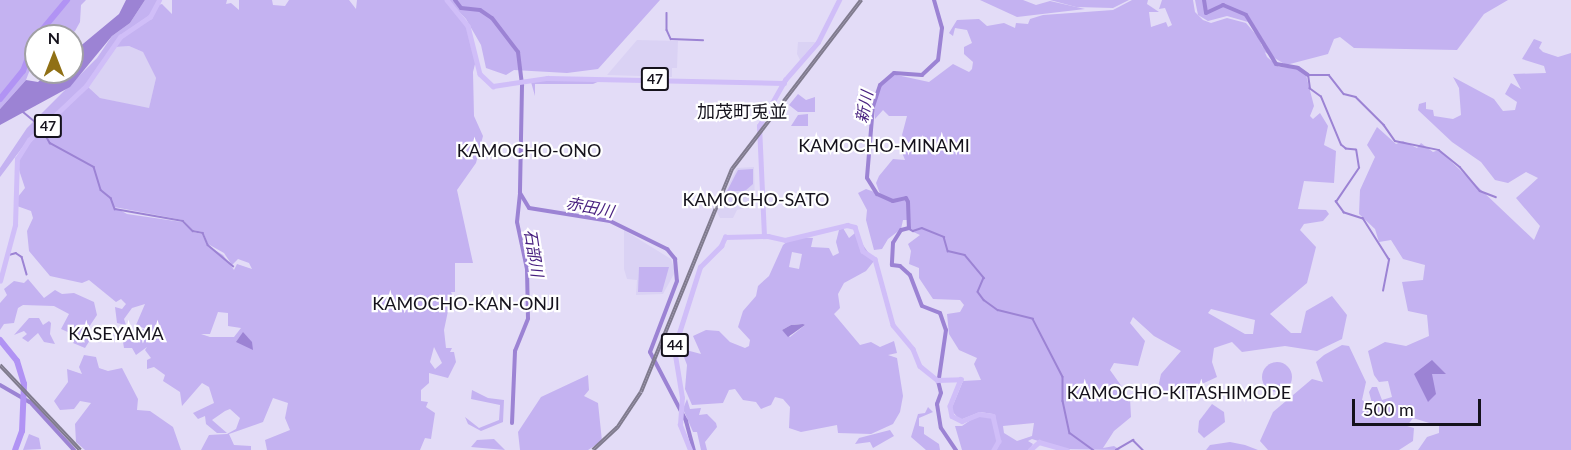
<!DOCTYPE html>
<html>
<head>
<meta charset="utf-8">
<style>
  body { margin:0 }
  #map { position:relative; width:1571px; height:450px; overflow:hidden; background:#e3dcf7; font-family:Lato,"Noto Sans JP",sans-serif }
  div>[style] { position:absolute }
  .built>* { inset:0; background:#dad2f4 }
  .green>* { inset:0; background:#c4b2f1 }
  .round { border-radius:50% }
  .water>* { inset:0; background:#9c83d4 }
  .stream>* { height:1.5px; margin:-0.75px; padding:0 0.75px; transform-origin:0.75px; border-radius:0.75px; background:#9c83d4 }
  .river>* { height:4px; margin:-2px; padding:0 2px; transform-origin:2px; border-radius:2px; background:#9c83d4 }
  .primary>* { height:4.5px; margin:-2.25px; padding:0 2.25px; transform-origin:2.25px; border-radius:2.25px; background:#d0bef8 }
  .highway>* { height:6px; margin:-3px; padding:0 3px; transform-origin:3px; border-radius:3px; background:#b193f4 }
  .rail>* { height:4px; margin-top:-2px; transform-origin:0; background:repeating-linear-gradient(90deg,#fff 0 4.5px,#807b8e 0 9px); box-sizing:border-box; border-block:2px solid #807b8e }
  span { translate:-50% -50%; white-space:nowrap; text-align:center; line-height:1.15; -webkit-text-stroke:4.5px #fff; paint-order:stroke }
  .shield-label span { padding:2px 4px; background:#fff; border:2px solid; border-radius:4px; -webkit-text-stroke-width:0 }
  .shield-label { font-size:14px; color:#15121c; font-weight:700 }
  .water-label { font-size:16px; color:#461e7e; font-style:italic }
  .quarter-label { font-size:18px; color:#15121c }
  .north { position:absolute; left:24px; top:24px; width:60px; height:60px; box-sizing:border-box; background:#fff; border:2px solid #a1a0a4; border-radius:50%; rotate:0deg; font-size:16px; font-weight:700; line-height:24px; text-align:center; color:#15121c }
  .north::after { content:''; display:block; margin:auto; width:21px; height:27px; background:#907015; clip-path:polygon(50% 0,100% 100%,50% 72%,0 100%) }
  .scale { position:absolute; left:1352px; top:399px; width:129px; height:27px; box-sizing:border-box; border:3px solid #15121c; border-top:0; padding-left:8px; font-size:18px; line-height:21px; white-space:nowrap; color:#15121c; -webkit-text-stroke:4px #fff; paint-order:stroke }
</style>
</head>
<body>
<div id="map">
  <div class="built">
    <i style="clip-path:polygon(637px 40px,678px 41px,677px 68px,672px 68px,672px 77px,607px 75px)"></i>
    <i style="clip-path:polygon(798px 42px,815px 42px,800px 60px,797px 54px)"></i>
    <i style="clip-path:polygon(129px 46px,143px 52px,156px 78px,149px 109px,100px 98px,87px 86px,115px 47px)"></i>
    <i style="clip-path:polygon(754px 167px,755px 205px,737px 210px,733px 218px,720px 218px,716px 210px,737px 168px)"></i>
    <i style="clip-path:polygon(624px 230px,671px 259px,675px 272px,663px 294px,636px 295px,637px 280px,627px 279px,624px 269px)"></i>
  </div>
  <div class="green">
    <i style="clip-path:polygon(0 0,66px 0,45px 23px,23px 67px,0 98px)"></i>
    <i style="clip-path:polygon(69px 0,86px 0,81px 5px,80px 22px,75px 31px,69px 36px,38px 36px)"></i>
    <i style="clip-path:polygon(145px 0,159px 0,150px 15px,124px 33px,87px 83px,28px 140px,0 177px,0 168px,27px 128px,97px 58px,112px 36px,130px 23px)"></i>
    <i style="clip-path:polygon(evenodd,172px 0,227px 0,226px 4px,231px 3px,239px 10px,239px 0,272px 0,273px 5px,285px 6px,289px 0,349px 0,356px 9px,357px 0,446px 0,465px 21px,476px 60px,473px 72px,474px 116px,483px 136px,476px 163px,457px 190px,473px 263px,455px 263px,455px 292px,451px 292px,454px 299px,449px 299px,449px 305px,458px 306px,457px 310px,448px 311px,444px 330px,446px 348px,452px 348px,450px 352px,454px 352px,456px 362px,448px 378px,429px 373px,429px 383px,421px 390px,421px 401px,428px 402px,426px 407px,435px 413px,431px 439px,425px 438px,420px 450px,267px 450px,265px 440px,290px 430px,285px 418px,288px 403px,273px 398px,263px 422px,229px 434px,234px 445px,251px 446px,251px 450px,201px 450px,209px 435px,227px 434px,236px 429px,240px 418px,230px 409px,225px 411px,212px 420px,227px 433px,217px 433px,206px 424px,205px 416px,198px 419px,193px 413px,214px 403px,209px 387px,202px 383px,182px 406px,180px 392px,163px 381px,165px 375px,154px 367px,147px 369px,147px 360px,151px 358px,145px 350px,147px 347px,136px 355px,132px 348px,124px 348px,123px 342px,135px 337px,137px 330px,146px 329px,136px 325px,145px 304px,132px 308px,124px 319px,126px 325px,117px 323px,115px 307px,122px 309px,126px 304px,121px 299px,116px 302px,89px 280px,82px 283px,50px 276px,29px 251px,27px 231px,33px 218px,31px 211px,17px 206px,17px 198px,25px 188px,19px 170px,16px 171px,18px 161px,30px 141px,43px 132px,48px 137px,44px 131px,87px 86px,100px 98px,149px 108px,156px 78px,143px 52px,129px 46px,115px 47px,124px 35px,150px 19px,158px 5px,162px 4px,172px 14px,172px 0,114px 207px,183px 220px,193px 230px,203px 232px,208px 244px,224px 253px,232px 265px,238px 259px,249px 263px,252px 269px,237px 264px,234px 270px,223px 255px,208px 246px,202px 234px,193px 232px,182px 222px,127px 214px,114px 207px,172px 0,218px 312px,228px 313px,228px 326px,241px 328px,234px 337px,210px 337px,201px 334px,210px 334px,218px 312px,172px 0,434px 347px,442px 363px,435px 369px,430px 362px,434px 347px)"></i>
    <i style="clip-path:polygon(448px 0,660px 0,598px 69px,567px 73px,514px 70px,506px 75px,486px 68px,481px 45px,466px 19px)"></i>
    <i style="clip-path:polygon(980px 0,1023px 0,1036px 5px,1050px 1px,1085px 9px,1017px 17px)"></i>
    <i style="clip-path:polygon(1050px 0,1129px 0,1113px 8px,1076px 7px)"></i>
    <i style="clip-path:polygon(evenodd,1132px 0,1148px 0,1147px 4px,1159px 12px,1149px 12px,1151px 27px,1166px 22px,1168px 27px,1172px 25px,1165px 8px,1159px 9px,1162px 0,1193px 0,1195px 12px,1203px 20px,1211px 23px,1227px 18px,1246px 23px,1258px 37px,1267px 57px,1279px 67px,1296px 68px,1306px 75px,1314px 106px,1310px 116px,1313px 119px,1320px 113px,1328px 126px,1324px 145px,1336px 151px,1334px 183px,1304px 181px,1298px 209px,1326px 210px,1329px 214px,1323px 221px,1304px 224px,1300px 230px,1316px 247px,1307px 283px,1270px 314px,1291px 333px,1301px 333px,1306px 311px,1332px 296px,1347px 315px,1342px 339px,1317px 351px,1285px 346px,1242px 352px,1232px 342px,1214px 348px,1212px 362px,1217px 377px,1174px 397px,1157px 392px,1161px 374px,1181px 351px,1154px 336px,1133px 317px,1130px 323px,1145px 341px,1138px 366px,1114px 363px,1110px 370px,1130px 398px,1131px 417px,1114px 431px,1103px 448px,1114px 446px,1120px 450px,1063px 449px,1032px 439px,1028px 441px,1033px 444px,1029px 450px,996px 450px,999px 445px,993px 414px,980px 412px,960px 420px,951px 410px,963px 381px,981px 380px,974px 364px,977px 358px,959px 350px,949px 334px,947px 314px,960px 312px,964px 305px,960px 300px,933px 299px,919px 278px,919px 268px,909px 264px,911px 251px,908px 244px,920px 235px,909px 230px,909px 220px,903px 220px,901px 229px,888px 239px,882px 249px,874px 250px,866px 220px,867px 210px,858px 193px,866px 189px,880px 194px,876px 183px,879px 176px,893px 159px,905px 160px,901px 150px,906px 144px,902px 135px,907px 116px,889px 116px,883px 110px,875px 119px,875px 98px,881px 83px,892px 74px,929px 82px,953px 64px,969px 72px,972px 69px,973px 62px,964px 54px,964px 47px,972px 43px,967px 30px,955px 28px,953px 36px,949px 33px,957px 20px,979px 19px,987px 26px,1004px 23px,1015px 28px,1016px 23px,1028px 24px,1030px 19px,1043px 15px,1113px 10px,1132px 0,1211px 309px,1255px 320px,1253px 334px,1245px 334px,1208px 313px,1211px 309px,1132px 0,1034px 423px,1032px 436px,1017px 441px,1004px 433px,1003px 426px,1034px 423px)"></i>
    <i style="clip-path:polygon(1195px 0,1508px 0,1484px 14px,1457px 50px,1354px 48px,1340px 37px,1334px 39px,1328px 54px,1286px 65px,1263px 51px,1261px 38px,1248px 22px,1227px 16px,1208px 21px,1198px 15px)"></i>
    <i style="clip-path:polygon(1534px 39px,1542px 42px,1539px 48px,1543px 52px,1558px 57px,1571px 53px,1571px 450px,1418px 450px,1427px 437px,1439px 433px,1439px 426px,1413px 418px,1407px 426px,1414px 428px,1413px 441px,1399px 450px,1268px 450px,1260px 441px,1273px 412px,1312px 379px,1323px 382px,1316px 362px,1324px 355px,1342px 345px,1349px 346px,1366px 382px,1362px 400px,1373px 407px,1369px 392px,1372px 387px,1377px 387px,1382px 400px,1392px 397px,1388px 381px,1379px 382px,1374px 375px,1368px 351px,1385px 342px,1406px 346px,1429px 336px,1427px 315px,1408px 311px,1402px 282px,1423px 280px,1425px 265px,1403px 259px,1391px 240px,1379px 242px,1375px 229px,1359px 214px,1360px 190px,1375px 157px,1367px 145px,1377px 127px,1396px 144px,1403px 141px,1417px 148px,1421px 143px,1433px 152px,1439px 150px,1534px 240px,1540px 226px,1516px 198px,1538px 178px,1526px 172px,1508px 183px,1495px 180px,1481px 162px,1452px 142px,1418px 110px,1419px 104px,1426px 102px,1426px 109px,1433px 110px,1434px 116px,1453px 119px,1461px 115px,1459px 88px,1453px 77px,1494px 99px,1503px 111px,1515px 110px,1517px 102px,1505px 94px,1511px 83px,1521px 89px,1513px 74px,1546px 73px,1544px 66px,1522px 59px)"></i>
    <i style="clip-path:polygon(36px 40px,36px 54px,26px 80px,0 109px,0 100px,10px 91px)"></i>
    <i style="clip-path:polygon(546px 79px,602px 80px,593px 84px,535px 84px,535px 96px,531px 82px)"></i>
    <i style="clip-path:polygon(866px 90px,870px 93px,868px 104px,854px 114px,857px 95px)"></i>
    <i style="clip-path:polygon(798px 94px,806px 100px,815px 97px,815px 112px,798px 112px,789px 105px)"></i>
    <i style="clip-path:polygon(798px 115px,808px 114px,808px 126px,791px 126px)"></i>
    <i style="clip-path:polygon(753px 169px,753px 184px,745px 191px,727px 191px,738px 170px)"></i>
    <i style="clip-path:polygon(evenodd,843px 228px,849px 238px,855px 233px,874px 261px,866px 271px,844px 283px,838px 294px,840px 308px,834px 314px,860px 345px,871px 342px,880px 347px,894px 341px,897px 353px,888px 355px,897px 358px,903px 396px,900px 412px,893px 424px,871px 434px,838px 433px,837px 425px,801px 432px,789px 428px,790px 407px,783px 399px,775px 397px,771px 405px,761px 409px,756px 402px,743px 400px,735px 389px,729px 390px,723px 403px,692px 405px,685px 389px,687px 365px,684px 357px,686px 350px,701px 354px,693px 336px,706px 330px,719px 331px,730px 342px,745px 348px,749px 346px,750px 340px,738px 327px,743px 311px,756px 296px,758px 286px,769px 276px,783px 245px,793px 237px,813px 238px,811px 247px,829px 248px,833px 256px,839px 253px,836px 242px,839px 230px,843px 228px,792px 252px,802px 254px,799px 269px,789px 267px,792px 252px,843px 228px,791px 325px,799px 324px,805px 325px,790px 337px,782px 330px,791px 325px)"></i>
    <i style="clip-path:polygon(639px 267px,669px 267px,662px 292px,638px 292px)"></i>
    <i style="clip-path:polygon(28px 279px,44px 298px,55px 290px,62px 294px,74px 293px,94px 302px,97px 315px,85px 333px,90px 340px,85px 348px,73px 343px,70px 333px,61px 329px,69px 314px,54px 306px,23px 305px,18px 308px,14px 323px,4px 324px,0 330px,0 303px,7px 295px,4px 289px,14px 281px,24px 283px)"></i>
    <i style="clip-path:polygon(29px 318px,39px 318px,43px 325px,49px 321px,51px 323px,50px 334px,55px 344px,44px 342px,38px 333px,28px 342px,22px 338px,27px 334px,24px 331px,14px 335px)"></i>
    <i style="clip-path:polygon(84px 355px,96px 357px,99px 368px,108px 371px,122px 368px,138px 399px,137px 410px,150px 411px,173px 427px,181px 450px,85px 450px,76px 442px,75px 424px,91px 403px,80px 401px,74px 409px,60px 410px,54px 401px,68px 382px,67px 369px,82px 374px,79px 367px)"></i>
    <i class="round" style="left:1262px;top:362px;width:30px;height:30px"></i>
    <i style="clip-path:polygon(588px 375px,589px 390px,584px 396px,598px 403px,602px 441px,588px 450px,520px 450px,518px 432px,541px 397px)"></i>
    <i style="clip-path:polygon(472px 390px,488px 398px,504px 400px,503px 422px,481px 431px,468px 424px,465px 417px,479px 428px,499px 420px,500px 405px,471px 399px)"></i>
    <i style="clip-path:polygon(687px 399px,690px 409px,701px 408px,699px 415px,707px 414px,716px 423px,717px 427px,705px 442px,707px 450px,701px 450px,697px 432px,693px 432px,683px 409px)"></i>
    <i style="clip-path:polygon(1212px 404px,1224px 412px,1225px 422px,1204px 438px,1198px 432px,1199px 421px)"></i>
    <i style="clip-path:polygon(928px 407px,933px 412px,919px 418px,919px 426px,924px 427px,924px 434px,939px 444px,940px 450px,926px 450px,911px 437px,918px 414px,925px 413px)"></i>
    <i style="clip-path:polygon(978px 415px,993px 418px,998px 439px,993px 450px,962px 450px,955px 426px,962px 426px)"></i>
    <i style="clip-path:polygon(890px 430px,894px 436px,873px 448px,870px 442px,855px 444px,859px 438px)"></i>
    <i style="clip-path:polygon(29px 434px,39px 438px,41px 449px,23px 450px)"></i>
    <i style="clip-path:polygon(494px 439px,505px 450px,471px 447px,477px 440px)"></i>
    <i style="clip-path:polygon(1230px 442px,1245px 445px,1258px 450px,1206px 450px,1210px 445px)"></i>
  </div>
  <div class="water">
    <i style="clip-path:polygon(126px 0,145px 0,130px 23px,112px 36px,70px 87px,0 125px,0 109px,26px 80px,38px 82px,48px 72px,72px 72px,72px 53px,119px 14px)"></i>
    <i style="clip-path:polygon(791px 325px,803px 324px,805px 325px,788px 337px,782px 330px)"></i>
    <i style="clip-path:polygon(243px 332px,252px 342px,253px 350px,236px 342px)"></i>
    <i style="clip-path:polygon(1432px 360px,1446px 374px,1432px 374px,1436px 394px,1428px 402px,1414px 374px)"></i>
  </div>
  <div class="stream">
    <i style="left:667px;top:13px;width:17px;rotate:90deg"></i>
    <i style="left:667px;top:30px;width:10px;rotate:66deg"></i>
    <i style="left:671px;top:39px;width:32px;rotate:2deg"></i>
    <i style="left:21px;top:110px;width:25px;rotate:40deg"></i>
    <i style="left:44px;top:132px;width:13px;rotate:61deg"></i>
    <i style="left:50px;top:143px;width:50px;rotate:28.6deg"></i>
    <i style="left:94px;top:167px;width:24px;rotate:73deg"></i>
    <i style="left:101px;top:190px;width:13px;rotate:39deg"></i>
    <i style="left:111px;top:198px;width:12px;rotate:70deg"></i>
    <i style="left:115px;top:209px;width:69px;rotate:10deg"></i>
    <i style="left:183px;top:221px;width:14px;rotate:45deg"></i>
    <i style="left:193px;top:231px;width:10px;rotate:11deg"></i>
    <i style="left:203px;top:233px;width:13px;rotate:67deg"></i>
    <i style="left:208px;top:245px;width:33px;rotate:40deg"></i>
    <i style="left:908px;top:228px;width:6px;rotate:31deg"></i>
    <i style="left:913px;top:231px;width:9px;rotate:-18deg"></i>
    <i style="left:922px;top:228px;width:24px;rotate:22deg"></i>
    <i style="left:944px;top:237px;width:15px;rotate:74deg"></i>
    <i style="left:948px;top:251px;width:17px;rotate:13deg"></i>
    <i style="left:965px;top:255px;width:30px;rotate:50deg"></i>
    <i style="left:984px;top:278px;width:15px;rotate:113deg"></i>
    <i style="left:978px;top:292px;width:10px;rotate:53deg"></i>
    <i style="left:984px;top:300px;width:17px;rotate:36deg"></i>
    <i style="left:998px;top:310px;width:36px;rotate:14deg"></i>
    <i style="left:1033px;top:319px;width:65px;rotate:62.7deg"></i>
    <i style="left:1063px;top:377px;width:24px;rotate:90deg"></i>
    <i style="left:1063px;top:401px;width:33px;rotate:78deg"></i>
    <i style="left:1070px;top:433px;width:29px;rotate:36deg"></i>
    <i style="left:9px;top:255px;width:7px;rotate:-16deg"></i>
    <i style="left:16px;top:253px;width:7px;rotate:34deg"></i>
    <i style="left:22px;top:257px;width:18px;rotate:74deg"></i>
    <i style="left:1383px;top:291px;width:32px;rotate:-79deg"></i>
    <i style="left:1389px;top:260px;width:49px;rotate:-122.4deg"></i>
    <i style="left:1363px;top:219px;width:20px;rotate:-162deg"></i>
    <i style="left:1344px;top:213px;width:14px;rotate:-126deg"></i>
    <i style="left:1336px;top:202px;width:41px;rotate:-55.9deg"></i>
    <i style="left:1359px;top:168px;width:18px;rotate:-99deg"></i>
    <i style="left:1356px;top:150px;width:10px;rotate:-174deg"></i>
    <i style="left:1346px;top:149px;width:6px;rotate:-141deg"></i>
    <i style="left:1341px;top:145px;width:52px;rotate:-112.6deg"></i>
    <i style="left:1321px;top:97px;width:14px;rotate:-144deg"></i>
    <i style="left:1310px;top:89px;width:14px;rotate:-98deg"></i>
    <i style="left:1308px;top:75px;width:21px"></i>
    <i style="left:1329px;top:75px;width:24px;rotate:52deg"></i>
    <i style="left:1344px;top:94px;width:12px;rotate:14deg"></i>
    <i style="left:1356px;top:97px;width:40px;rotate:45deg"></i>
    <i style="left:1384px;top:125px;width:19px;rotate:55deg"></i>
    <i style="left:1395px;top:141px;width:45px;rotate:11.6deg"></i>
    <i style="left:1439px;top:150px;width:27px;rotate:39deg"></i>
    <i style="left:1460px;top:167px;width:31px;rotate:50deg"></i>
    <i style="left:1480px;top:191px;width:17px;rotate:21deg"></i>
    <i style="left:1116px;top:450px;width:20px;rotate:-30deg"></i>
    <i style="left:1133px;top:440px;width:14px;rotate:45deg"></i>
  </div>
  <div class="river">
    <i style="left:455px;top:0;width:10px;rotate:53deg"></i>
    <i style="left:461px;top:8px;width:19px;rotate:6deg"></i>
    <i style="left:480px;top:10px;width:14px;rotate:34deg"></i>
    <i style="left:492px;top:18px;width:43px;rotate:52.6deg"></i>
    <i style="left:518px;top:52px;width:34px;rotate:83deg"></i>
    <i style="left:522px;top:86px;width:107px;rotate:91.1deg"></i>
    <i style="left:520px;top:193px;width:17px;rotate:59deg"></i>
    <i style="left:529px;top:208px;width:82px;rotate:9.1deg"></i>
    <i style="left:610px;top:221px;width:64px;rotate:26.2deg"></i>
    <i style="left:667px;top:249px;width:13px;rotate:51deg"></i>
    <i style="left:675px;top:259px;width:22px;rotate:85deg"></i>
    <i style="left:677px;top:281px;width:76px;rotate:110.8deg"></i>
    <i style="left:650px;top:352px;width:78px;rotate:62.4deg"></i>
    <i style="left:686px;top:421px;width:30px;rotate:75deg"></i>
    <i style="left:934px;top:0;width:29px;rotate:74deg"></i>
    <i style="left:942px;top:28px;width:32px;rotate:97deg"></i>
    <i style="left:938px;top:60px;width:22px;rotate:137deg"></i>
    <i style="left:922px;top:75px;width:28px;rotate:-176deg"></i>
    <i style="left:894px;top:73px;width:18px;rotate:139deg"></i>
    <i style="left:880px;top:85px;width:22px;rotate:108deg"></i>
    <i style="left:873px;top:106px;width:72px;rotate:94.8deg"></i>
    <i style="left:867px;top:178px;width:19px;rotate:58deg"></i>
    <i style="left:877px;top:194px;width:17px;rotate:24deg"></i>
    <i style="left:893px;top:201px;width:13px;rotate:-13deg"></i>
    <i style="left:906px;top:198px;width:4px;rotate:63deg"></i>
    <i style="left:908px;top:202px;width:26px;rotate:88deg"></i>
    <i style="left:909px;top:228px;width:8px;rotate:166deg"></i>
    <i style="left:901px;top:230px;width:15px;rotate:122deg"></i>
    <i style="left:893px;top:243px;width:22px;rotate:93deg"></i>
    <i style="left:892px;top:265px;width:8px;rotate:7deg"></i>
    <i style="left:900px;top:266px;width:13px;rotate:42deg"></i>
    <i style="left:910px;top:275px;width:33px;rotate:69deg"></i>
    <i style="left:922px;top:306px;width:19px;rotate:21deg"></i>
    <i style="left:940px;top:313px;width:18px;rotate:71deg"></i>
    <i style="left:946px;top:330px;width:49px;rotate:98.3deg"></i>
    <i style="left:1204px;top:0;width:13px;rotate:81deg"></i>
    <i style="left:1206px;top:13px;width:19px;rotate:-25deg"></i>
    <i style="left:1223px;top:5px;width:25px;rotate:23deg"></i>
    <i style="left:1246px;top:15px;width:57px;rotate:58.5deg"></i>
    <i style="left:1276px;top:64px;width:22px;rotate:10deg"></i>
    <i style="left:1298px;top:68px;width:12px;rotate:35deg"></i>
    <i style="left:938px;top:381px;width:12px;rotate:76deg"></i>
    <i style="left:941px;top:393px;width:12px;rotate:110deg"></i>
    <i style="left:937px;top:404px;width:24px;rotate:81deg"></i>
    <i style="left:941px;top:428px;width:27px;rotate:56deg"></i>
    <i style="left:0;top:385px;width:34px;rotate:30deg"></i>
    <i style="left:30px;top:402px;width:65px;rotate:47.5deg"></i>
    <i style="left:512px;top:423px;width:72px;rotate:-87.6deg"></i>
    <i style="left:515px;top:351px;width:35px;rotate:-68deg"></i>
    <i style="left:528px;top:318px;width:49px;rotate:-91.2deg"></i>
    <i style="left:527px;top:269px;width:48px;rotate:-102deg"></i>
    <i style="left:517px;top:222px;width:28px;rotate:-84deg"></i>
  </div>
  <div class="primary">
    <i style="left:447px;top:0;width:33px;rotate:51deg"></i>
    <i style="left:468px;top:26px;width:49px;rotate:76deg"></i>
    <i style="left:480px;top:74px;width:18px;rotate:43deg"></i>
    <i style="left:493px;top:86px;width:55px;rotate:-8.4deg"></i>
    <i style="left:547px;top:78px;width:237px;rotate:1.2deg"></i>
    <i style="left:764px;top:236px;width:110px;rotate:-92.6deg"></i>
    <i style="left:759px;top:126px;width:53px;rotate:-60.5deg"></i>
    <i style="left:785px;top:80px;width:50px;rotate:-49deg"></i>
    <i style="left:818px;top:42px;width:47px;rotate:-63.4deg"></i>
    <i style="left:0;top:281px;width:58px;rotate:-75deg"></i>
    <i style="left:15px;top:225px;width:66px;rotate:-88.3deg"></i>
    <i style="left:17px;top:159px;width:22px;rotate:-58deg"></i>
    <i style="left:29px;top:140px;width:79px;rotate:-43.5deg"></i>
    <i style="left:86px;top:86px;width:60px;rotate:-55.2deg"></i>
    <i style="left:120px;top:37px;width:36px;rotate:-34deg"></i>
    <i style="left:150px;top:17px;width:19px;rotate:-62deg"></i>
    <i style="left:690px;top:450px;width:27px;rotate:-112deg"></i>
    <i style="left:680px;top:425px;width:27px;rotate:-86deg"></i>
    <i style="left:682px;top:398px;width:50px;rotate:-99.3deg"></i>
    <i style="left:674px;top:349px;width:86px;rotate:-72.4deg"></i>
    <i style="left:700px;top:267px;width:30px;rotate:-45deg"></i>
    <i style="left:721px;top:246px;width:10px;rotate:-66deg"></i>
    <i style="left:725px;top:237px;width:43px;rotate:-1.3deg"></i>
    <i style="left:768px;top:236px;width:17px;rotate:13deg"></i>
    <i style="left:785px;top:240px;width:64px;rotate:-13.6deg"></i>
    <i style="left:847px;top:225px;width:8px;rotate:14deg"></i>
    <i style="left:855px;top:227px;width:25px;rotate:72deg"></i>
    <i style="left:863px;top:251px;width:14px;rotate:34deg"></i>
    <i style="left:875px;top:259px;width:68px;rotate:74.7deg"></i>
    <i style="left:893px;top:325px;width:31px;rotate:50deg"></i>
    <i style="left:913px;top:349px;width:18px;rotate:68deg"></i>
    <i style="left:920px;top:366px;width:22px;rotate:39deg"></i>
    <i style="left:937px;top:380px;width:24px;rotate:-2deg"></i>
    <i style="left:961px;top:379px;width:29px;rotate:112deg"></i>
    <i style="left:950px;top:406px;width:10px;rotate:79deg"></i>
    <i style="left:952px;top:416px;width:11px;rotate:27deg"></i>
    <i style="left:962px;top:421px;width:18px;rotate:-22deg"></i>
    <i style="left:979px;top:414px;width:14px;rotate:8deg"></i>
    <i style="left:993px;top:416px;width:26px;rotate:77deg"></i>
    <i style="left:999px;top:441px;width:10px;rotate:119deg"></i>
    <i style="left:1030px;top:450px;width:12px;rotate:-42deg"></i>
    <i style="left:1039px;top:442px;width:29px;rotate:16deg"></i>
  </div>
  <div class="highway">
    <i style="left:37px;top:36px;width:47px;rotate:-50.2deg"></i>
    <i style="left:0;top:99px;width:36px;rotate:-51deg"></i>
    <i style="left:23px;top:71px;width:36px;rotate:-69deg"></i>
    <i style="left:0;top:340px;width:27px;rotate:51deg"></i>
    <i style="left:17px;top:361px;width:24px;rotate:73deg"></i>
    <i style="left:24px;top:384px;width:47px;rotate:92.4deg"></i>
    <i style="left:22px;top:431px;width:20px;rotate:110deg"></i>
  </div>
  <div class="rail">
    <i style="left:0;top:365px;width:117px;rotate:46.7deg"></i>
    <i style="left:593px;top:450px;width:33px;rotate:-43deg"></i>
    <i style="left:617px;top:428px;width:43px;rotate:-56.3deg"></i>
    <i style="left:641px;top:392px;width:241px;rotate:-67.8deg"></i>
    <i style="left:732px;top:169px;width:213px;rotate:-52.6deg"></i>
  </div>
  <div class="shield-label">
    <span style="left:655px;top:79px">47</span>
    <span style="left:48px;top:126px">47</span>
    <span style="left:675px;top:345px">44</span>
  </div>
  <div class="water-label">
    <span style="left:864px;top:107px;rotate:-79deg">新川</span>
    <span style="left:590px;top:207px;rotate:11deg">赤田川</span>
    <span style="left:534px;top:253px;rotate:81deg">石部川</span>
  </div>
  <div class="quarter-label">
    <span style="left:742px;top:111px">加茂町兎並</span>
    <span style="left:884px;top:145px">KAMOCHO-MINAMI</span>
    <span style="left:529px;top:150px">KAMOCHO-ONO</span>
    <span style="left:756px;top:199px">KAMOCHO-SATO</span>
    <span style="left:466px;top:303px">KAMOCHO-KAN-ONJI</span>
    <span style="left:116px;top:333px">KASEYAMA</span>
    <span style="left:1179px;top:392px">KAMOCHO-KITASHIMODE</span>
  </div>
  <div class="north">N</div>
  <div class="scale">500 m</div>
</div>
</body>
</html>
